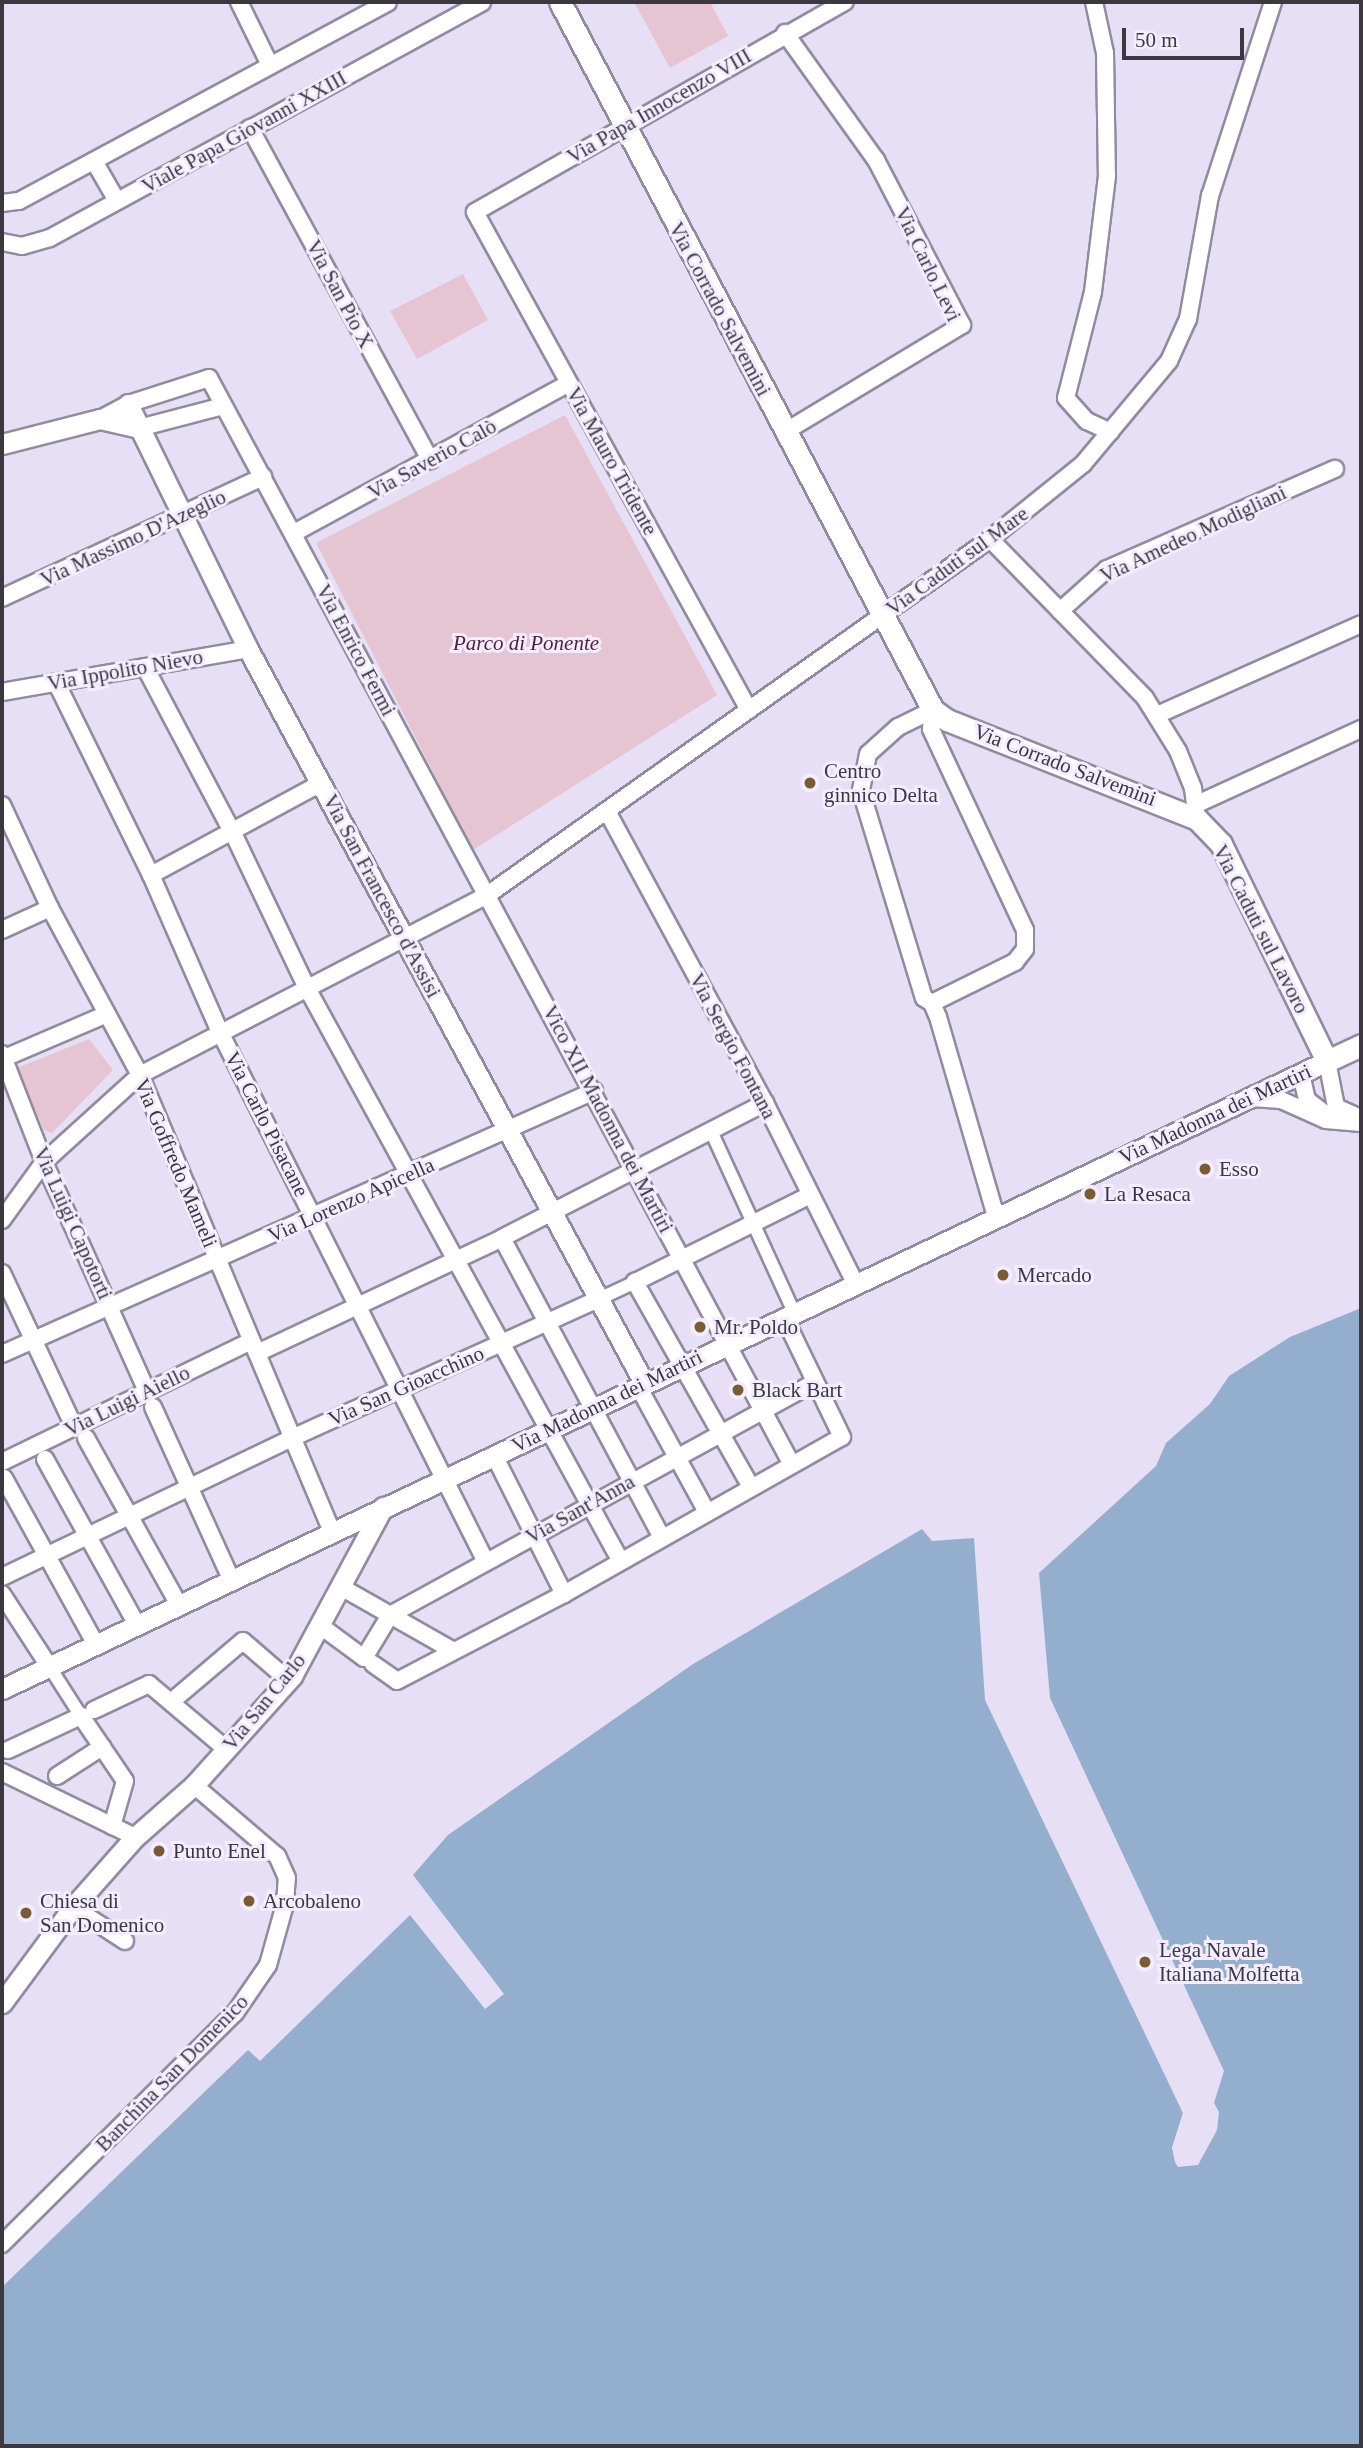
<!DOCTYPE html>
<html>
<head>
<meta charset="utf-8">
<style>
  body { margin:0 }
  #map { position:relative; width:1363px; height:2448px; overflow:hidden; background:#e7dff5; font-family:Georgia,serif }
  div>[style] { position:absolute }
  .green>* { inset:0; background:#e5c5d1 }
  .water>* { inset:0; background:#93afcd }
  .pier>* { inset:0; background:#e7dff5 }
  .roads { filter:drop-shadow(2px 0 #928b9f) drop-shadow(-2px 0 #928b9f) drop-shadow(0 2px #928b9f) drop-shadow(0 -2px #928b9f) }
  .pedestrian>* { height:12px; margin:-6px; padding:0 6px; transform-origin:6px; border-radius:6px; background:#fff }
  .minor>* { height:16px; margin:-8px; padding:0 8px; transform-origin:8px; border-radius:8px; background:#fff }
  .tertiary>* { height:19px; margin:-9.5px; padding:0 9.5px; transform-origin:9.5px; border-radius:9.5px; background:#fff }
  .secondary>* { height:21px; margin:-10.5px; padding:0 10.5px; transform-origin:10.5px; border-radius:10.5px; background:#fff }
  .dots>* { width:19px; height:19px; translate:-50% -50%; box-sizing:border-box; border:4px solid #f3edff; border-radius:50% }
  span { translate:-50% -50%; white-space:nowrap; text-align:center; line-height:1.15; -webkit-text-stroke:6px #f3edff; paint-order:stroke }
  .street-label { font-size:21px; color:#3b3840 }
  .park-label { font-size:21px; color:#531f37; font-style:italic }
  .poi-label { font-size:21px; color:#3b3840 }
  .left { translate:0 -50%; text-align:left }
  .frame { position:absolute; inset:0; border:4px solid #3b3840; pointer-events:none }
  .scale { position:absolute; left:1122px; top:28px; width:122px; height:32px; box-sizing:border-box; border:4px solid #3b3840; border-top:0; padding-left:9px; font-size:21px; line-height:24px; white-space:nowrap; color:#3b3840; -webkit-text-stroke:5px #f3edff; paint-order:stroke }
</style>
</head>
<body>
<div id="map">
  <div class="green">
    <i style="clip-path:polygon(634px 2px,710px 2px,728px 36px,670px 68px)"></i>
    <i style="clip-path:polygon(463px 274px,488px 320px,417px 359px,390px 311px)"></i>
    <i style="clip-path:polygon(565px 415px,717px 695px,473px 850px,316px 543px)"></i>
    <i style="clip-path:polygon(89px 1039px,113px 1070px,52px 1133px,44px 1130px,17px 1068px)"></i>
  </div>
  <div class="water">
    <i style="clip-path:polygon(1361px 1308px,1361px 2446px,2px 2446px,2px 2287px,248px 2050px,260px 2061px,410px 1915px,485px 2009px,504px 1994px,413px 1875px,448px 1835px,693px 1664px,922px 1529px,932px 1541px,974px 1538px,985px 1700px,1183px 2113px,1172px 2148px,1175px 2162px,1178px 2167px,1198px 2165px,1217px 2130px,1219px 2112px,1214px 2103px,1224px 2071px,1050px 1698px,1039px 1573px,1156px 1466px,1166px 1443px,1210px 1404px,1229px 1376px,1290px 1337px)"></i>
  </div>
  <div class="pier">
    <i style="clip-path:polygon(1101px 1933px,1186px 2112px,1175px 2148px,1179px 2158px,1172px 2148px,1183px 2113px)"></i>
  </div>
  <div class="roads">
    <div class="pedestrian">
      <i style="left:711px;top:1131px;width:199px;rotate:65.4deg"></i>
      <i style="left:599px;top:1299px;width:40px;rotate:-25deg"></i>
      <i style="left:49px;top:1666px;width:59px;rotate:57.4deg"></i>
    </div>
    <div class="minor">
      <i style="left:239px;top:2px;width:68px;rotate:63.8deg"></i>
      <i style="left:1094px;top:2px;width:52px;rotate:77.8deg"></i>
      <i style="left:1105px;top:53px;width:123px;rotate:89.1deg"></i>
      <i style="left:1107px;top:176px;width:117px;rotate:96.9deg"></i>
      <i style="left:1093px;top:292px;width:109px;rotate:104.3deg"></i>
      <i style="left:1066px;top:398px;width:31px;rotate:48deg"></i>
      <i style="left:1087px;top:421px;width:26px;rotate:25deg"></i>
      <i style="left:785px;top:33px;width:156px;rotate:54.4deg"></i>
      <i style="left:876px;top:160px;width:186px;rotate:62.5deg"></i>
      <i style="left:962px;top:325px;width:205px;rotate:148.9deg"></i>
      <i style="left:250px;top:128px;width:378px;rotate:61.5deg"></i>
      <i style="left:94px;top:161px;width:46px;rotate:60.1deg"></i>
      <i style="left:2px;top:203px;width:17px;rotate:-7deg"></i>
      <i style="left:19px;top:201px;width:419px;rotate:-28.3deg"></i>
      <i style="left:2px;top:242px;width:20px;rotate:11deg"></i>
      <i style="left:22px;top:246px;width:29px;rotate:-16deg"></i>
      <i style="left:50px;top:238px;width:492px;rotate:-28.6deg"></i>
      <i style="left:100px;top:419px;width:32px;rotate:-28deg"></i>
      <i style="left:128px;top:404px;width:85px;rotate:-17.8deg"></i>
      <i style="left:209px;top:378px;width:1233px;rotate:61.79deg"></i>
      <i style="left:139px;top:428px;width:87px;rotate:-14.7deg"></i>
      <i style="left:294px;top:533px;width:313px;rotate:-28.6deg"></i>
      <i style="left:990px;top:539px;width:222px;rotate:45.7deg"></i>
      <i style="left:1145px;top:698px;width:62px;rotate:58.1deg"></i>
      <i style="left:1178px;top:751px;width:40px;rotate:68deg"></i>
      <i style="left:1193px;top:788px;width:31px;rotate:83deg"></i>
      <i style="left:2px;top:598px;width:288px;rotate:-24.9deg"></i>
      <i style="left:1060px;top:611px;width:63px;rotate:-41.8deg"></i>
      <i style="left:1107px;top:569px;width:249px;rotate:-23.7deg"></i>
      <i style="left:145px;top:667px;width:188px;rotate:62.1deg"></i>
      <i style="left:233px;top:833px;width:172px;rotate:64.5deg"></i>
      <i style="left:307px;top:988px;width:652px;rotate:61.31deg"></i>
      <i style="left:56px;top:682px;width:215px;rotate:63.8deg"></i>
      <i style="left:151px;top:875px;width:171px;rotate:66.3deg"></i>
      <i style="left:220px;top:1032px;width:593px;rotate:63.35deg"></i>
      <i style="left:2px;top:692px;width:250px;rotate:-9.9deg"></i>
      <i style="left:749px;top:710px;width:568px;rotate:-118.82deg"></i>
      <i style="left:475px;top:212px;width:425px;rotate:-29.6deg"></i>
      <i style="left:933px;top:710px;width:39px;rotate:154deg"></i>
      <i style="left:898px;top:727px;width:40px;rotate:138deg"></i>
      <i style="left:868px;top:754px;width:38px;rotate:101deg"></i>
      <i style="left:861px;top:791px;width:216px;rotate:73.1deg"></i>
      <i style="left:924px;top:998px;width:9px;rotate:32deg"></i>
      <i style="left:932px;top:1003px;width:15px;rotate:67deg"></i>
      <i style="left:938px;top:1017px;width:207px;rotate:73.8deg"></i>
      <i style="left:1157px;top:715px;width:223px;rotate:-24deg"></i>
      <i style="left:2px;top:805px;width:114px;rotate:65deg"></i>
      <i style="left:50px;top:908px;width:190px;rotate:61.7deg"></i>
      <i style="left:140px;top:1075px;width:493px;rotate:67.2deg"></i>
      <i style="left:1195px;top:805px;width:183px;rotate:-24.6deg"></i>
      <i style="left:607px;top:811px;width:332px;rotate:61.6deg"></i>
      <i style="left:765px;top:1103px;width:201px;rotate:63.4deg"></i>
      <i style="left:151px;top:875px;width:193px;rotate:-28.4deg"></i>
      <i style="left:2px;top:930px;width:53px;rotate:-24.6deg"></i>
      <i style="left:932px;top:1003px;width:93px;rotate:-26.3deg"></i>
      <i style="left:1015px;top:962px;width:16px;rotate:-52deg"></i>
      <i style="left:1025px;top:949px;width:19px;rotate:-90deg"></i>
      <i style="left:1025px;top:930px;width:222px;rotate:-115.1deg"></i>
      <i style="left:931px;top:729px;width:19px;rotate:-84deg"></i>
      <i style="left:2px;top:1054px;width:116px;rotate:68.7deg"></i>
      <i style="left:44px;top:1162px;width:251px;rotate:65.8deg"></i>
      <i style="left:2px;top:1059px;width:114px;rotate:-23.2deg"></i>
      <i style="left:1327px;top:1061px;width:47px;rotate:78.9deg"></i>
      <i style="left:1336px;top:1107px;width:27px;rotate:24deg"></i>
      <i style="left:1301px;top:1074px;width:27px;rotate:77deg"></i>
      <i style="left:1307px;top:1100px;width:20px;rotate:37deg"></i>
      <i style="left:1252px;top:1098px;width:29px;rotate:4deg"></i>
      <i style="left:1281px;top:1100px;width:49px;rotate:24deg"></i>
      <i style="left:1326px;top:1120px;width:35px;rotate:5deg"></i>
      <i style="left:2px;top:1220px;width:72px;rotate:-54.1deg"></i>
      <i style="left:44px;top:1162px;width:130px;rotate:-42.2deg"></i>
      <i style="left:140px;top:1075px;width:390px;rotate:-27.4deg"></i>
      <i style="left:486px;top:896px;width:618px;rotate:-35.31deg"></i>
      <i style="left:990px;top:539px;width:119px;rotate:-38.9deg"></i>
      <i style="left:1083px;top:464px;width:134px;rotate:-50.1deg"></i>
      <i style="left:1169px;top:361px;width:46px;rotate:-65.7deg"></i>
      <i style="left:1188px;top:319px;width:125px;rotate:-79.9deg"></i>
      <i style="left:1210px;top:196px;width:204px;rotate:-72deg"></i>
      <i style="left:502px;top:1238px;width:340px;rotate:61.9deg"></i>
      <i style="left:2px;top:1273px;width:170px;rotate:64.9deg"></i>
      <i style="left:257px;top:1353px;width:271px;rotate:-25.1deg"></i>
      <i style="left:502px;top:1238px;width:296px;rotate:-27.2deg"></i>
      <i style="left:2px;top:1354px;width:648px;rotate:-23.95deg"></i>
      <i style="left:638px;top:1386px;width:144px;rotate:61.3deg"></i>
      <i style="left:153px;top:1407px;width:187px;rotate:65.6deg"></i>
      <i style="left:86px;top:1438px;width:189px;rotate:60.9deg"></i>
      <i style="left:494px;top:1455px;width:156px;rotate:63.3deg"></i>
      <i style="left:45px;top:1459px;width:188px;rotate:61deg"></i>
      <i style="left:2px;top:1462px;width:277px;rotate:-25.9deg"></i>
      <i style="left:4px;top:1478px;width:188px;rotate:61.1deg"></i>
      <i style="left:751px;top:1487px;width:236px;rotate:-119.5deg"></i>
      <i style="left:635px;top:1282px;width:195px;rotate:-26.4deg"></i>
      <i style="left:2px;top:1577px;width:322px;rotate:-25.6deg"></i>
      <i style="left:292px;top:1438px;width:337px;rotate:-24.4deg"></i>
      <i style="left:341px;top:1587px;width:128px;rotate:29.6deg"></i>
      <i style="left:2px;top:1594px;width:86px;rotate:56.9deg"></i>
      <i style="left:322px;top:1627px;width:52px;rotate:36.4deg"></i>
      <i style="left:364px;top:1658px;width:50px;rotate:-58.8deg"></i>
      <i style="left:390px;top:1615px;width:485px;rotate:-28.7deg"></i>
      <i style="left:373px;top:1664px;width:29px;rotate:35deg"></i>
      <i style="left:397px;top:1681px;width:188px;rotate:-27.5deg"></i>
      <i style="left:564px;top:1594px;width:319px;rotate:-29.5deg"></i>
      <i style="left:842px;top:1437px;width:133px;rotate:-115.8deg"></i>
      <i style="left:171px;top:1702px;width:94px;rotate:-40.3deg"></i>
      <i style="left:243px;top:1641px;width:60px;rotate:40.9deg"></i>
      <i style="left:94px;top:1710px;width:61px;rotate:-25.3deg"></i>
      <i style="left:149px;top:1684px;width:101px;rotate:40.2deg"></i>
      <i style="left:8px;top:1750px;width:81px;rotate:-25deg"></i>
      <i style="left:81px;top:1716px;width:78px;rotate:55.9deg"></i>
      <i style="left:125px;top:1781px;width:47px;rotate:106.1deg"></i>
      <i style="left:2px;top:1772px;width:148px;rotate:26deg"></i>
      <i style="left:57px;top:1776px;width:54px;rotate:-32.8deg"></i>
      <i style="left:73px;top:1907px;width:62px;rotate:33.2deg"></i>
      <i style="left:2px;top:2244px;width:328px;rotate:-44.8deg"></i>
      <i style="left:235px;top:2013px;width:58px;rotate:-55.5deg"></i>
      <i style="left:268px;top:1965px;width:63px;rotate:-74.4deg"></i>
      <i style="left:285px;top:1904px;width:26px;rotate:-86deg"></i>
      <i style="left:287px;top:1878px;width:24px;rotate:-114deg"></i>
      <i style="left:277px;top:1856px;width:109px;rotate:-139.5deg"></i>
    </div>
    <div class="tertiary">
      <i style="left:128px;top:404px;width:273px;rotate:63.9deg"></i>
      <i style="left:248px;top:649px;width:834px;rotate:61.65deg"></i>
      <i style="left:2px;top:444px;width:101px;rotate:-14.3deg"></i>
      <i style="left:100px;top:419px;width:40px;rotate:13deg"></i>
      <i style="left:2px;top:1689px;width:1466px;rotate:-25.36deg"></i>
      <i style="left:2px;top:2003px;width:119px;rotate:-53.5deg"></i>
      <i style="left:73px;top:1907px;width:94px;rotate:-48.5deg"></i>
      <i style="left:135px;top:1837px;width:79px;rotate:-41.4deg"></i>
      <i style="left:194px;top:1785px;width:147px;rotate:-48deg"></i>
      <i style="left:292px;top:1676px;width:192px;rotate:-61.7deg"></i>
    </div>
    <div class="secondary">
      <i style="left:560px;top:2px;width:800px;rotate:62.22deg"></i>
      <i style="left:933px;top:710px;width:17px;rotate:36deg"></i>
      <i style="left:947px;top:720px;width:269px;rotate:21.6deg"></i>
      <i style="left:1197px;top:819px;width:35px;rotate:46deg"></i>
      <i style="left:1221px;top:844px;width:242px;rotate:64deg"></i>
      <i style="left:1327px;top:1061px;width:38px;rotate:-25deg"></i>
    </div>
  </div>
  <div class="dots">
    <i style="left:810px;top:783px;background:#7b5b31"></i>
    <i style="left:1205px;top:1169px;background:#7b5b31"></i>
    <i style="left:1090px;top:1194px;background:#7b5b31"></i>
    <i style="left:1003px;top:1275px;background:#7b5b31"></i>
    <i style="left:700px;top:1327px;background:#7b5b31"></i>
    <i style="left:738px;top:1390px;background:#7b5b31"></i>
    <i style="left:159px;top:1851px;background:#7b5b31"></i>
    <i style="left:249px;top:1901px;background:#7b5b31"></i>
    <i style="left:26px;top:1913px;background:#7b5b31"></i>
    <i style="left:1145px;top:1962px;background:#7b5b31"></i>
  </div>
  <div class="street-label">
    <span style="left:659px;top:106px;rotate:-30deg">Via Papa Innocenzo VIII</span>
    <span style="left:244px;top:132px;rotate:-29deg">Viale Papa Giovanni XXIII</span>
    <span style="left:928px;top:264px;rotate:64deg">Via Carlo Levi</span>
    <span style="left:340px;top:294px;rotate:62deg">Via San Pio X</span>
    <span style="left:720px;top:309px;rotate:62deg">Via Corrado Salvemini</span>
    <span style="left:432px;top:459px;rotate:-29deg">Via Saverio Calò</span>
    <span style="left:612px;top:461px;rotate:61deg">Via Mauro Tridente</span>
    <span style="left:1193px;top:534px;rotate:-25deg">Via Amedeo Modigliani</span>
    <span style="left:133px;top:538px;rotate:-25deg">Via Massimo D'Azeglio</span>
    <span style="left:957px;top:561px;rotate:-36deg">Via Caduti sul Mare</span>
    <span style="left:356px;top:650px;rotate:62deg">Via Enrico Fermi</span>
    <span style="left:125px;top:670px;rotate:-10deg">Via Ippolito Nievo</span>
    <span style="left:1065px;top:765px;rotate:21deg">Via Corrado Salvemini</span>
    <span style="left:382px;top:896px;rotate:62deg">Via San Francesco d'Assisi</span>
    <span style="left:1261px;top:929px;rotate:63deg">Via Caduti sul Lavoro</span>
    <span style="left:733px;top:1046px;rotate:62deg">Via Sergio Fontana</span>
    <span style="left:1215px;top:1114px;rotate:-25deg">Via Madonna dei Martiri</span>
    <span style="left:608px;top:1119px;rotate:62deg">Vico XII Madonna dei Martiri</span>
    <span style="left:267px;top:1124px;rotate:63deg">Via Carlo Pisacane</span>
    <span style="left:176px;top:1163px;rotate:67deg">Via Goffredo Mameli</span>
    <span style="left:351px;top:1200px;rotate:-24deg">Via Lorenzo Apicella</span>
    <span style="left:73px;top:1223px;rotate:66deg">Via Luigi Capotorti</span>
    <span style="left:406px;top:1386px;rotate:-24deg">Via San Gioacchino</span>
    <span style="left:127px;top:1401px;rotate:-26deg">Via Luigi Aiello</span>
    <span style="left:607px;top:1401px;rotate:-26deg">Via Madonna dei Martiri</span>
    <span style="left:580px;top:1509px;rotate:-29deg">Via Sant'Anna</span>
    <span style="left:264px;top:1702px;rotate:-51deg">Via San Carlo</span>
    <span style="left:172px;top:2073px;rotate:-46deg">Banchina San Domenico</span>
  </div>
  <div class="park-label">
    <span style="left:526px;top:643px">Parco di Ponente</span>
  </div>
  <div class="poi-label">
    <span class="left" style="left:824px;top:783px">Centro<br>ginnico Delta</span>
    <span class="left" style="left:1219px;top:1169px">Esso</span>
    <span class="left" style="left:1104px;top:1194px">La Resaca</span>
    <span class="left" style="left:1017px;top:1275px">Mercado</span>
    <span class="left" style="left:714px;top:1327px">Mr. Poldo</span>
    <span class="left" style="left:752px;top:1390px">Black Bart</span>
    <span class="left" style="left:173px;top:1851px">Punto Enel</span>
    <span class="left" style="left:40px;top:1913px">Chiesa di<br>San Domenico</span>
    <span class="left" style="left:263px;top:1901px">Arcobaleno</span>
    <span class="left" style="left:1159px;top:1962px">Lega Navale<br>Italiana Molfetta</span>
  </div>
  <div class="frame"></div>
  <div class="scale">50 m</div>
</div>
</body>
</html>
